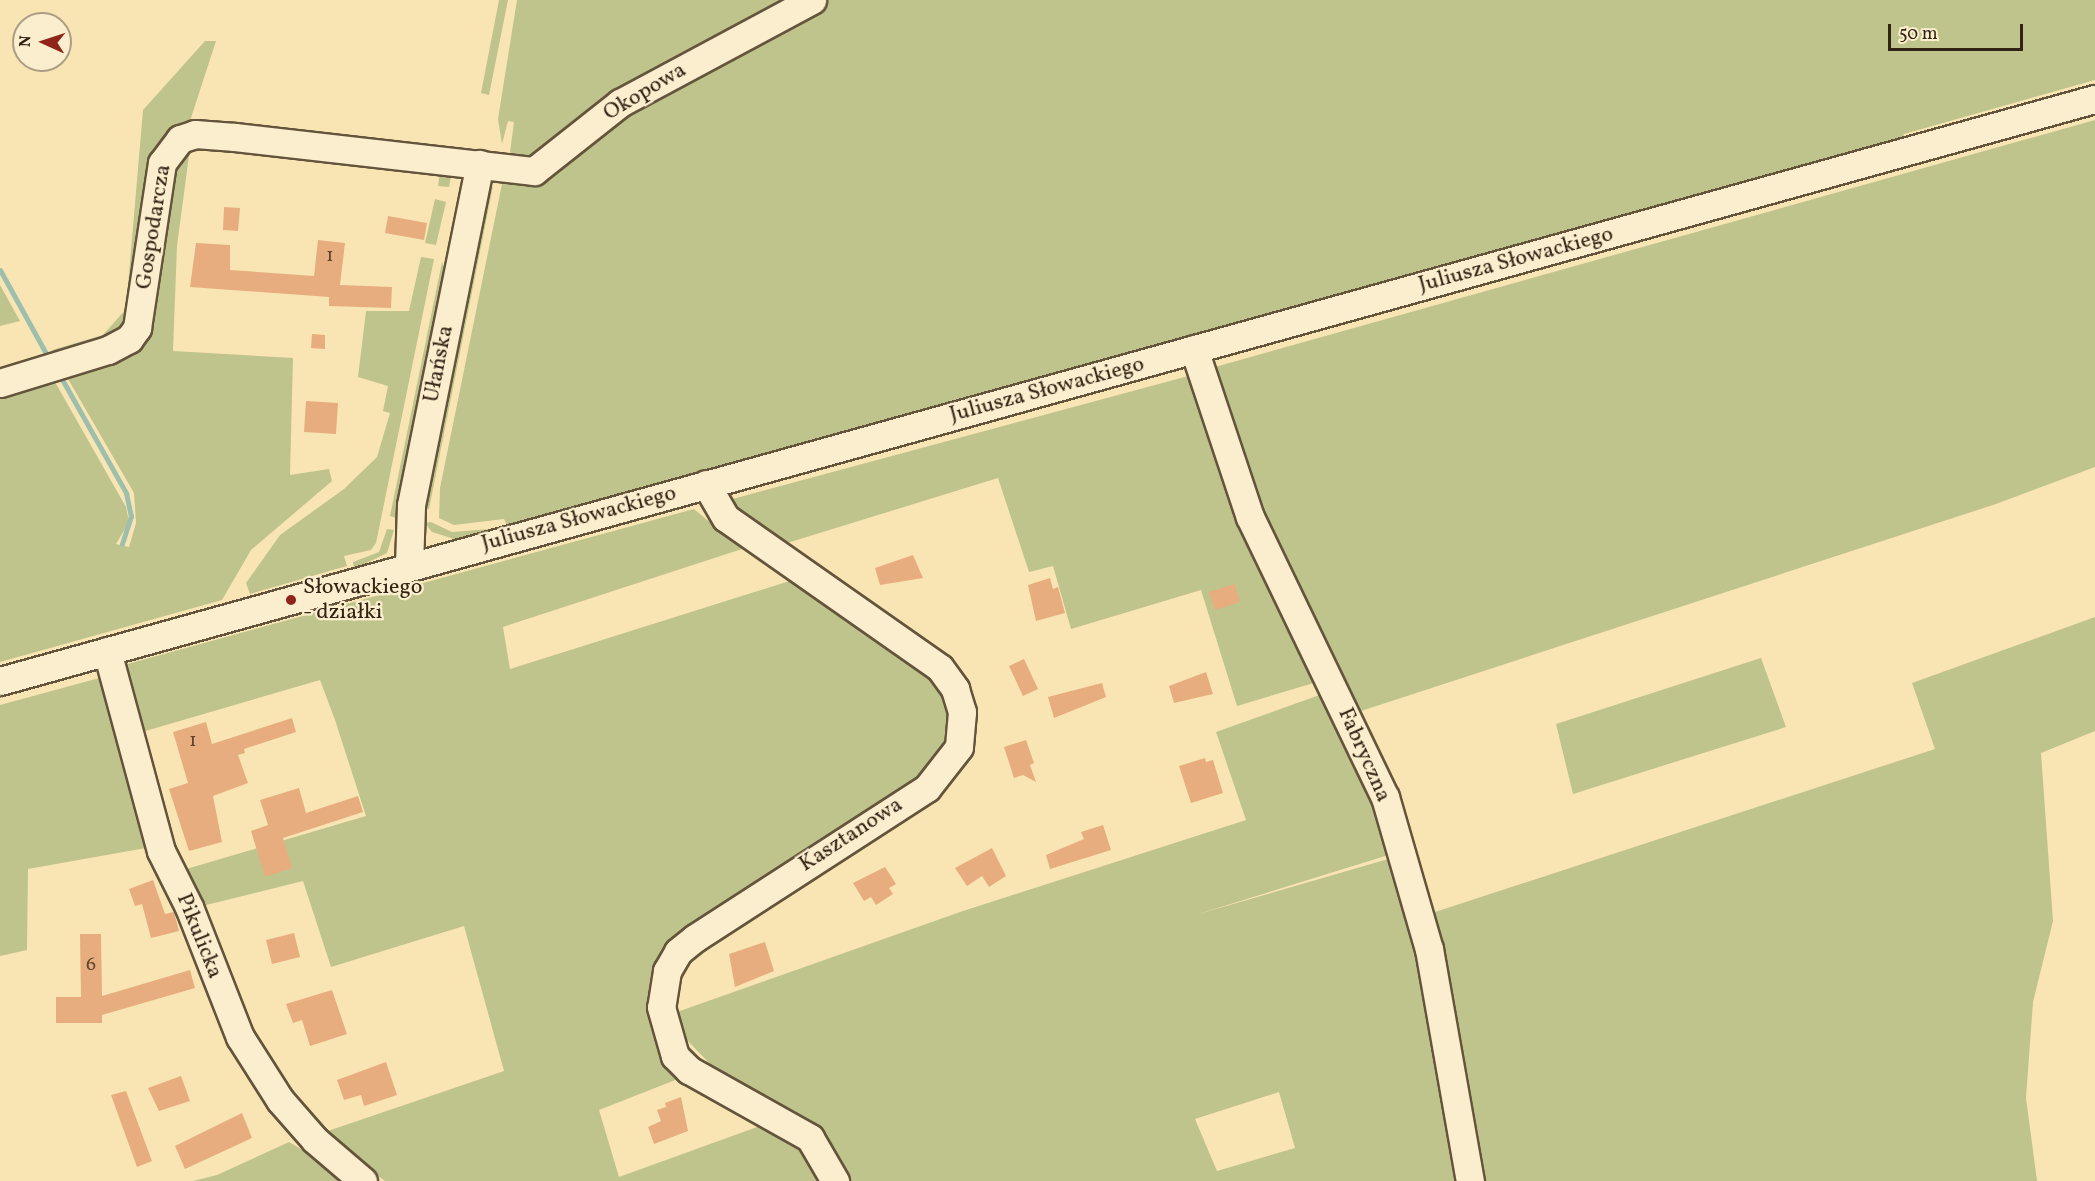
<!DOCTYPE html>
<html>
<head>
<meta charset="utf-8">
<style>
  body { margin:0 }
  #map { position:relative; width:2095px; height:1181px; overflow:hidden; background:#f9e5b3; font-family:Vollkorn,serif }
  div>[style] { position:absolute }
  .green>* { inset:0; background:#bfc48c }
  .stream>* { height:5px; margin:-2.5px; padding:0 2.5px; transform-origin:2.5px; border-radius:2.5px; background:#9ebfac }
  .building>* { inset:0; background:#e8ad7e }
  .roads { filter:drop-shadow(2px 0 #64543c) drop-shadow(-2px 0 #64543c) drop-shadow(0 2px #64543c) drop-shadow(0 -2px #64543c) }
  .minor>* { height:27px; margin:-13.5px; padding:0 13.5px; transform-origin:13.5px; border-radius:13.5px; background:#fbeece }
  .dots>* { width:16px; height:16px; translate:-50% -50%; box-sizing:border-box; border:3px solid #fbeece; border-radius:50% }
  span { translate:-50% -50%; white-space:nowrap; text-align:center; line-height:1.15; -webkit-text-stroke:4.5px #fbeece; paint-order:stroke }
  .number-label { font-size:20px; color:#60462e }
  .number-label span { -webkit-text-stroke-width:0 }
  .street-label { font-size:22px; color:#322414 }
  .poi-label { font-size:22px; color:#322414 }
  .left { translate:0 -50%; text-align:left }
  .north { position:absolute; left:12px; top:12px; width:60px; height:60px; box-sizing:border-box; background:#fbeece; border:2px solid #ab9d84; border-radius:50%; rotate:273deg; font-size:16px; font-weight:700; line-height:24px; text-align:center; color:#322414 }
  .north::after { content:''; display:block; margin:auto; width:21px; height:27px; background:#8f2418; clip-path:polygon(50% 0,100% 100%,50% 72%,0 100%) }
  .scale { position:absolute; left:1888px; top:24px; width:135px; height:27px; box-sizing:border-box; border:3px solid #322414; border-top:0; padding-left:8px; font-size:18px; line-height:21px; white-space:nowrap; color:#322414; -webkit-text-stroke:4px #fbeece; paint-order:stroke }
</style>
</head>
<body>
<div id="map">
  <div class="green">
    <i style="clip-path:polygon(499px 0,508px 0,489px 95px,481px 93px)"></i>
    <i style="clip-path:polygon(517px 0,793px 0,544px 156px,516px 158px,510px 152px,514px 122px,508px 121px,502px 144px,498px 119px)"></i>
    <i style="clip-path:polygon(829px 0,2095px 0,2095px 80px,1904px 134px,1903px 139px,508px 527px,504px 519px,454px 525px,439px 518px,440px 488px,503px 179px,649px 93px)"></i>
    <i style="clip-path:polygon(205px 41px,216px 41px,189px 124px,165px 139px,155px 155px,128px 327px,57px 359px,52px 350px,103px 335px,126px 309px,143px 110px)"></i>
    <i style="clip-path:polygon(2095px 120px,2095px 467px,1996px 504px,1361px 711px,1320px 641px,1255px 505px,1215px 367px)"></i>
    <i style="clip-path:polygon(185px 145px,452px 172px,449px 187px,438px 186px,440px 172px,190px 148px,177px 246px,173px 351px,293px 358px,290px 475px,329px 469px,332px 481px,251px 550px,222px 600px,0 662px,0 391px,51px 375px,126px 507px,129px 522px,116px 544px,129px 547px,136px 523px,134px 493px,64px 372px,121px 354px,167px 175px)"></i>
    <i style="clip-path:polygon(493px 186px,429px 509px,422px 511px,484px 199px)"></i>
    <i style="clip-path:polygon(435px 199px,446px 202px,436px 245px,425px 243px)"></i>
    <i style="clip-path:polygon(421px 257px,434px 259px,376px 543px,371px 550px,344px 556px,347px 566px,250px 594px,246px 583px,280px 535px,344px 489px,377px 457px,390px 413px,383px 411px,388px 386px,358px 377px,366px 311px,409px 311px)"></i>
    <i style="clip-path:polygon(442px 262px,446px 273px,396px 518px,390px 516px)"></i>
    <i style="clip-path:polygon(0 285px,20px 321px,0 326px)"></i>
    <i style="clip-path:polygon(1192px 375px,1317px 682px,1237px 706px,1201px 590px,1071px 629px,1053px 566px,1029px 572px,998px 478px,784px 544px,737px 517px,729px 500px)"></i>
    <i style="clip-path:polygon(694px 509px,742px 549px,503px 627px,510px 669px,799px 578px,952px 694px,945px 759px,667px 953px,683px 1077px,599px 1110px,619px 1177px,768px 1123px,789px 1134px,818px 1167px,819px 1181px,385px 1181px,322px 1133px,504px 1071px,464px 926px,331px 967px,303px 881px,202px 906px,183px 870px,366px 816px,335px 720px,320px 680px,142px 732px,120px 666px)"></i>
    <i style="clip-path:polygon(431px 522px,452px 532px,502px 528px,457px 540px,432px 532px,425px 523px)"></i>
    <i style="clip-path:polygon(387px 529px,394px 530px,387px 553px,354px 569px,353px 562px,379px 552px)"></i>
    <i style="clip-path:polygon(2095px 617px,2095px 731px,2041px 753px,2053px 921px,2033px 1002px,2026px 1098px,2037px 1181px,1480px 1181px,1438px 966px,1435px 912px,1935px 749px,1912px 683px)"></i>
    <i style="clip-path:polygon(1761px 658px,1786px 727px,1573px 794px,1556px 724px)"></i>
    <i style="clip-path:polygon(103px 677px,146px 848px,28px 869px,27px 950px,0 956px,0 705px)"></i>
    <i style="clip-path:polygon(evenodd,1325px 693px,1395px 853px,1195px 915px,1395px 857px,1430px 1007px,1461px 1181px,840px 1181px,822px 1130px,711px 1065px,687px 1040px,677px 1012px,960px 912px,1246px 820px,1216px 732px,1325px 693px,1279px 1092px,1295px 1148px,1217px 1171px,1195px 1119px,1279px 1092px)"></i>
    <i style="clip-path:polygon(289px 1142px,355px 1181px,193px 1181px,217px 1175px)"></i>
  </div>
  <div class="stream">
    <i style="left:0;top:270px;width:97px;rotate:61.1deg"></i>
    <i style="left:63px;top:381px;width:129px;rotate:60.6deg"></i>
    <i style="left:126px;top:493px;width:24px;rotate:78deg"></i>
    <i style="left:131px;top:516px;width:29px;rotate:108deg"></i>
  </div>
  <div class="building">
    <i style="clip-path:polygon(224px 207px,240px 208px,238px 231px,223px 230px)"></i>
    <i style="clip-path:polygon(388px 216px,427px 223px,424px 240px,385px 233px)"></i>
    <i style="clip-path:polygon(318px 240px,345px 243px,340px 285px,392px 287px,391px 308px,329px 306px,329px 297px,190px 287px,196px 243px,230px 245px,230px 270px,314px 276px)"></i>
    <i style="clip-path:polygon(312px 334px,325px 335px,325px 349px,311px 348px)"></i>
    <i style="clip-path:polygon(306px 401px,338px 403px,336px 434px,304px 432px)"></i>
    <i style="clip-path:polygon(913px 555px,923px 578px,880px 585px,875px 568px)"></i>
    <i style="clip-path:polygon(1050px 578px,1053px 589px,1058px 587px,1065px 613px,1036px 621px,1028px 585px)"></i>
    <i style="clip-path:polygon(1235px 584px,1240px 602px,1215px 610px,1209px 592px)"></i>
    <i style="clip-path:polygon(1024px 659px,1038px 689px,1023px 696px,1009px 666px)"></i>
    <i style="clip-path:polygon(1206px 672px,1213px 694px,1174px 703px,1169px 686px)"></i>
    <i style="clip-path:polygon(1102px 683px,1106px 697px,1054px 718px,1048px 697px)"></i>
    <i style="clip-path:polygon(292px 718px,296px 732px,244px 749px,245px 753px,238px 755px,248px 783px,213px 796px,222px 842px,189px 851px,169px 789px,188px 783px,173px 732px,206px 722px,212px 744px)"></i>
    <i style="clip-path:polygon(1026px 740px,1034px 763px,1030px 765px,1036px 782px,1023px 775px,1014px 778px,1004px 747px)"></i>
    <i style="clip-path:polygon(1205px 758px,1206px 762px,1213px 760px,1223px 793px,1191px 803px,1179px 766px)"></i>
    <i style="clip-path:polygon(299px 788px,306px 813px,358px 796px,363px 812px,283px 838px,292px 868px,265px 877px,251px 831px,268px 825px,260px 800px)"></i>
    <i style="clip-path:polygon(1103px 825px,1111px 850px,1050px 869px,1046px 855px,1084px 839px,1081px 832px)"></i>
    <i style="clip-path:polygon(992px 848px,1006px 876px,989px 887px,982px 876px,967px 886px,955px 868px)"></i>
    <i style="clip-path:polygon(885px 867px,896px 884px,889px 888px,893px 894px,876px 905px,871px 897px,864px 901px,853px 883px)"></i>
    <i style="clip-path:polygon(153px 880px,165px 914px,174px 912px,179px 931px,151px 938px,142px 904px,135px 906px,129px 889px)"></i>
    <i style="clip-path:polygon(294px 933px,300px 957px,272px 964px,266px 940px)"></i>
    <i style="clip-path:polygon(80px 934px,101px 934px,102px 996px,190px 970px,195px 988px,102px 1015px,102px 1023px,56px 1023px,56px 997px,81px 997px)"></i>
    <i style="clip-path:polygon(765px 942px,774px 971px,735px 987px,729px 954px)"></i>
    <i style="clip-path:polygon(332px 990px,347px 1034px,310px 1046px,302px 1020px,293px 1023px,286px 1004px)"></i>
    <i style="clip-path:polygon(386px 1062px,397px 1095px,364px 1106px,361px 1095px,344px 1100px,337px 1080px)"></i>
    <i style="clip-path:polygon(181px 1076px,190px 1101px,159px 1111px,148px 1088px)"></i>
    <i style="clip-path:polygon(126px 1091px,152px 1161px,137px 1167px,111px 1095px)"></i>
    <i style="clip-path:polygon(681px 1097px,688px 1131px,654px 1144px,648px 1127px,661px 1121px,657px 1110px,666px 1107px,665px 1103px)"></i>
    <i style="clip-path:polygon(242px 1113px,252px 1138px,185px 1169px,175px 1146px)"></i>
  </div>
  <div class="roads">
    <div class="minor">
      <i style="left:1194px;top:349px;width:177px;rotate:71.6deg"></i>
      <i style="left:1250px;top:517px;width:311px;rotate:64.3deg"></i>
      <i style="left:1385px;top:797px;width:158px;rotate:73.9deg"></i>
      <i style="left:1429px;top:949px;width:236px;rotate:80deg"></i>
      <i style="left:0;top:383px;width:113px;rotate:-17deg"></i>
      <i style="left:108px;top:350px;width:24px;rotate:-28deg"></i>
      <i style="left:129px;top:339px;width:14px;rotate:-54deg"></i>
      <i style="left:137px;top:328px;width:167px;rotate:-81.4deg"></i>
      <i style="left:162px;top:163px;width:30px;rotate:-53deg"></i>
      <i style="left:180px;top:139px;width:16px;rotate:-18deg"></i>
      <i style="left:195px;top:134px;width:40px;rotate:4.3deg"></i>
      <i style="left:235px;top:137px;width:301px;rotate:6.5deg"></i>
      <i style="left:534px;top:171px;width:110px;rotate:-38.3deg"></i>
      <i style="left:620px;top:103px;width:218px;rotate:-28.2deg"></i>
      <i style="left:706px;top:484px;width:39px;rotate:60deg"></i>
      <i style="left:726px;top:518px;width:261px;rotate:35deg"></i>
      <i style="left:940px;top:668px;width:26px;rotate:54deg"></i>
      <i style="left:955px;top:689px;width:24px;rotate:73deg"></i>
      <i style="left:962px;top:712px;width:35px;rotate:95deg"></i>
      <i style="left:959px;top:747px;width:52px;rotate:128deg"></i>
      <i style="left:927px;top:788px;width:276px;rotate:147.1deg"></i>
      <i style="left:695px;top:938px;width:22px;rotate:141deg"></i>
      <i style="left:678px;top:952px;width:22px;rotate:120deg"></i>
      <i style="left:667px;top:971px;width:36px;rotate:99deg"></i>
      <i style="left:661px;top:1007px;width:51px;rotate:74.1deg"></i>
      <i style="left:675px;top:1056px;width:20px;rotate:45deg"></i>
      <i style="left:689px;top:1070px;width:139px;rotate:29.3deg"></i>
      <i style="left:810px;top:1138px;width:50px;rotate:59.8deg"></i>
      <i style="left:409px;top:566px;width:61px;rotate:-88.1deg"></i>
      <i style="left:411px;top:505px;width:348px;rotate:-78.6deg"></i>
      <i style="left:107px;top:651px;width:207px;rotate:74.9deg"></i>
      <i style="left:161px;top:851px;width:63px;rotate:63.4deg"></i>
      <i style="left:189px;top:907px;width:140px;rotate:68.6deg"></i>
      <i style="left:240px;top:1037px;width:75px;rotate:57.6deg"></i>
      <i style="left:280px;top:1100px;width:53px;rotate:48.8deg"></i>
      <i style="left:315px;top:1140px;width:63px;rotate:40.5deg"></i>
      <i style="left:0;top:681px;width:2174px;rotate:-15.53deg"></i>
    </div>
  </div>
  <div class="dots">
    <i style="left:291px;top:600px;background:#8f2418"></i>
  </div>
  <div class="number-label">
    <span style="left:330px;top:256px">1</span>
    <span style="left:193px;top:741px">1</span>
    <span style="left:91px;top:965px">6</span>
  </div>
  <div class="street-label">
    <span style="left:645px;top:92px;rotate:-31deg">Okopowa</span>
    <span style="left:154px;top:227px;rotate:-81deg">Gospodarcza</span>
    <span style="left:1516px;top:260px;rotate:-15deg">Juliusza Słowackiego</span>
    <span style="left:439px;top:364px;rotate:-79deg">Ułańska</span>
    <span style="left:1047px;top:390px;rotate:-15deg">Juliusza Słowackiego</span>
    <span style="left:579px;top:519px;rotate:-15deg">Juliusza Słowackiego</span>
    <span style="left:1364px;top:755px;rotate:66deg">Fabryczna</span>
    <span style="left:851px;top:835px;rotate:-33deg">Kasztanowa</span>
    <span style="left:199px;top:936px;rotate:68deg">Pikulicka</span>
  </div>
  <div class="poi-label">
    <span class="left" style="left:303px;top:600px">Słowackiego<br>- działki</span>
  </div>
  <div class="north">N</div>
  <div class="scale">50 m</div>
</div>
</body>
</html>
